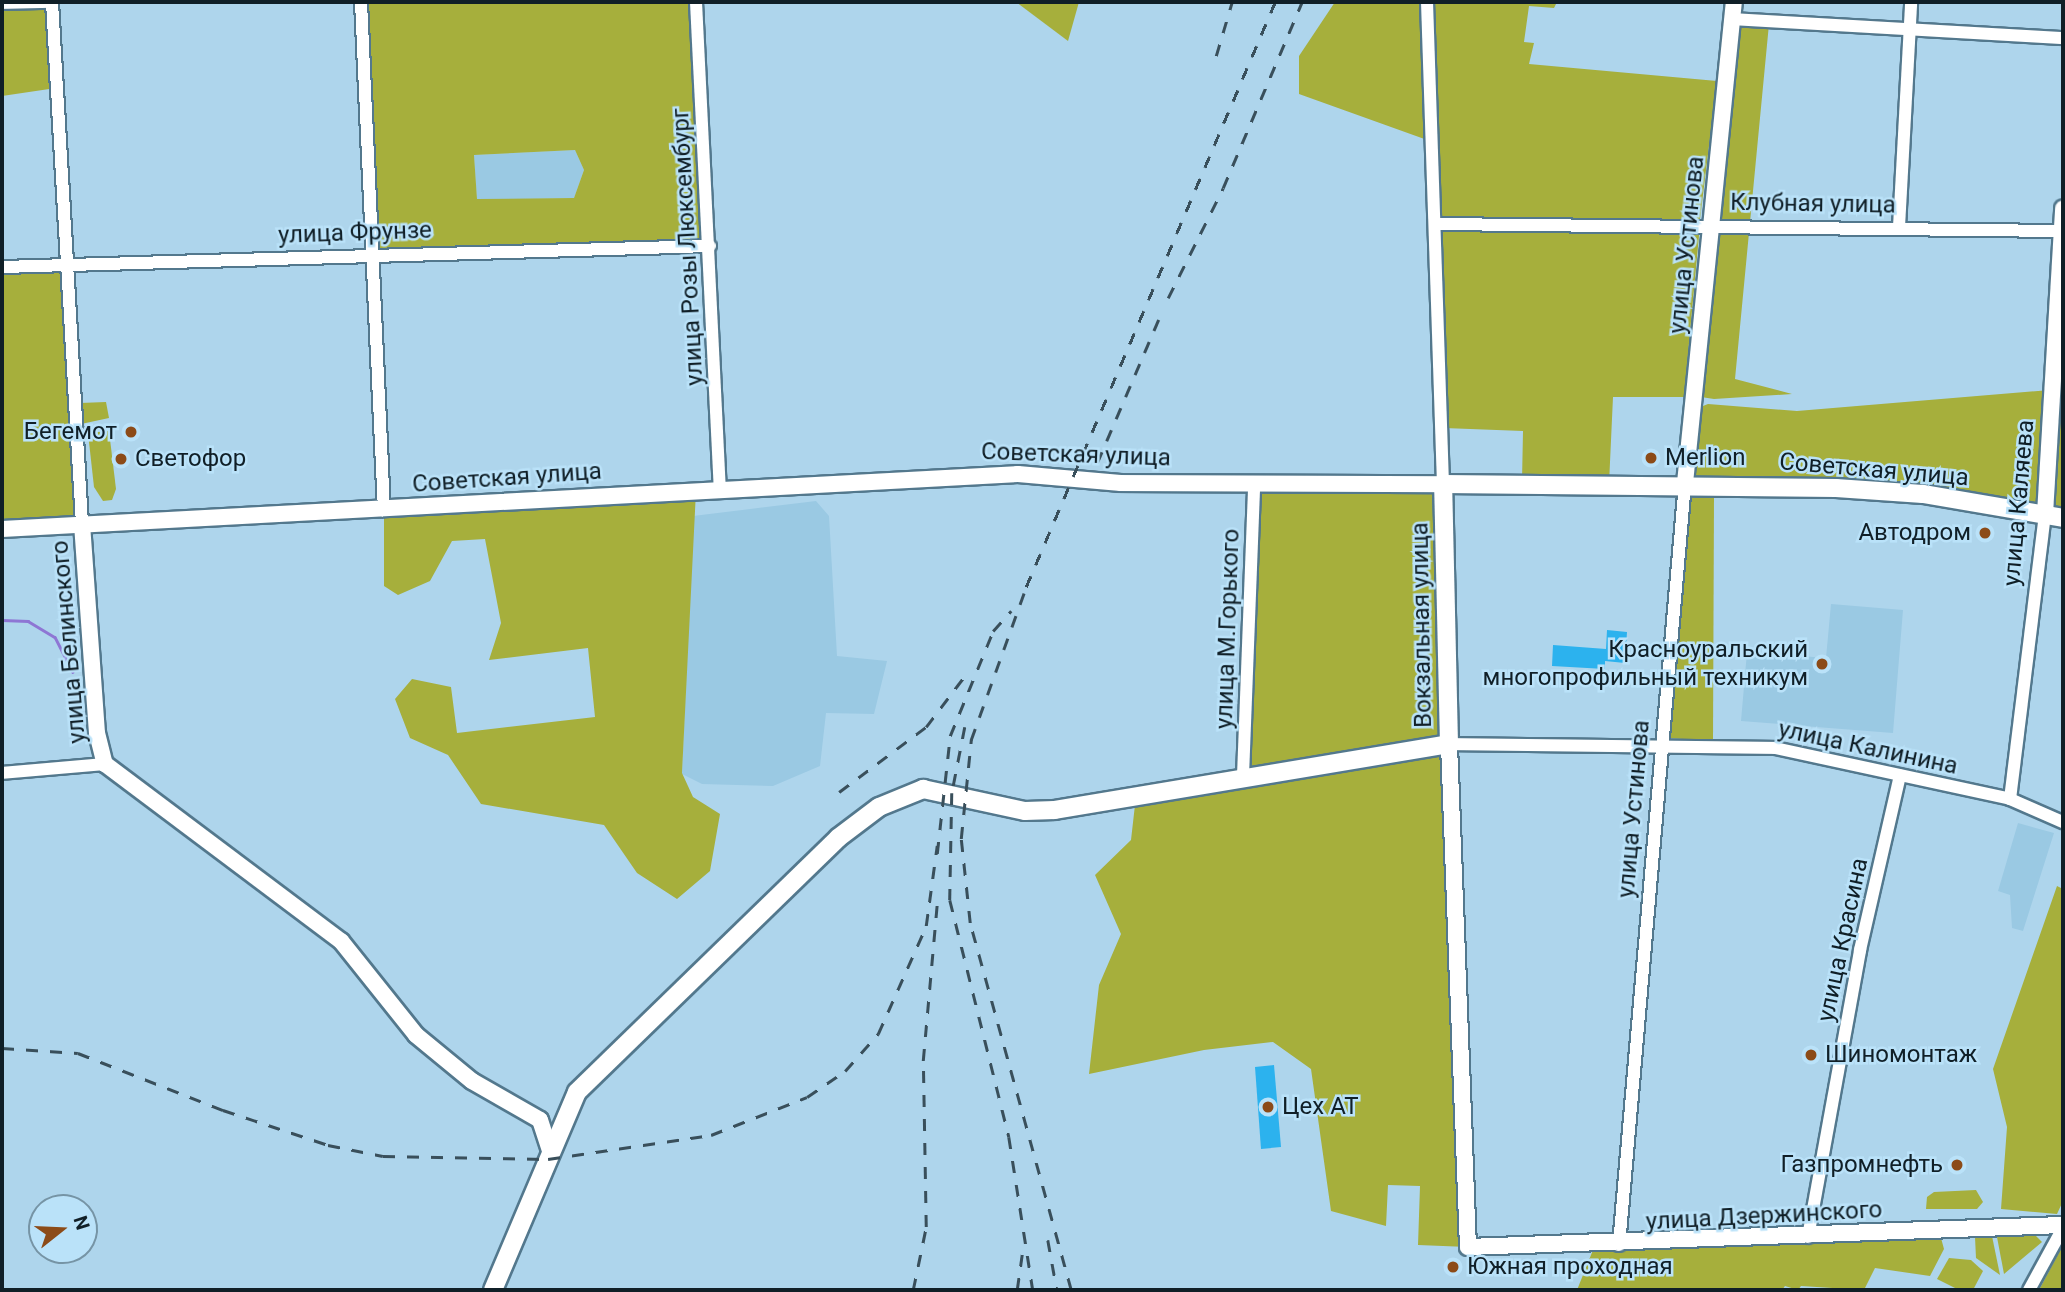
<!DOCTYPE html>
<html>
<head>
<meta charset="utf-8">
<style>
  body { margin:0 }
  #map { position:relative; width:2065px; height:1292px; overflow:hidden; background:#aed5ec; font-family:Roboto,sans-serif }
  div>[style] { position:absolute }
  .built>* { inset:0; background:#9ac9e3 }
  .green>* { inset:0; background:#a6af3c }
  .stream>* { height:2.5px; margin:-1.25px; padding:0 1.25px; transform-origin:1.25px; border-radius:1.25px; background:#8e76d4 }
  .building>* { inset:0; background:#2cb2ee }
  .roads { filter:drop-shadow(2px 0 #53788d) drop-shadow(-2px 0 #53788d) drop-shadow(0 2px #53788d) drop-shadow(0 -2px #53788d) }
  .minor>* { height:12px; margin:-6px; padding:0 6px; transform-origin:6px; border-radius:6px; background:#fff }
  .tertiary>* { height:16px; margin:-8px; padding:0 8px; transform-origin:8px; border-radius:8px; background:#fff }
  .secondary>* { height:18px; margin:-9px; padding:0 9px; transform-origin:9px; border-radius:9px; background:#fff }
  .rail>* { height:2.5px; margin-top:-1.25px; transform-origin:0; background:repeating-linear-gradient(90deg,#394f5b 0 12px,transparent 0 24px) }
  .dots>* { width:19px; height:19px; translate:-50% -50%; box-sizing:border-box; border:4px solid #bae2f9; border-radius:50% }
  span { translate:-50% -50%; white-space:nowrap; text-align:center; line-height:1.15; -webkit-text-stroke:5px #bae2f9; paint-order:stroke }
  .street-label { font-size:24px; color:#101f27 }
  .poi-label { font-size:24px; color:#101f27 }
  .right { translate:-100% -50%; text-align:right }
  .left { translate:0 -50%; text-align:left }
  .frame { position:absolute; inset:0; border:4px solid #101f27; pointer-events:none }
  .north { position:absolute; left:28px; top:1194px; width:70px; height:70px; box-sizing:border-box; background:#bae2f9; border:2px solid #7694a5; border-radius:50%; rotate:72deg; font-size:19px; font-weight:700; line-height:28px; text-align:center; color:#101f27 }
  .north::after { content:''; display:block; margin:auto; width:24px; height:32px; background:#8c4b18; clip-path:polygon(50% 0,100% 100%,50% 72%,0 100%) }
</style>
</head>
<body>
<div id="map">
  <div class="built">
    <i style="clip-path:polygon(575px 150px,584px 170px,574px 198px,477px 200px,474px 155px)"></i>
    <i style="clip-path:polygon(816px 501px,829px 516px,837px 656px,887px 661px,874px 714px,826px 713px,820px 766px,773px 786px,702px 784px,682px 774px,693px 516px)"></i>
    <i style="clip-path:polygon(1831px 604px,1903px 610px,1893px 733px,1741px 721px,1747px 652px,1826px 658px)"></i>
    <i style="clip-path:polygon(2018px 823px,2054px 833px,2023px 931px,2012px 928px,2010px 895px,1998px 891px)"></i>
  </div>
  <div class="green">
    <i style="clip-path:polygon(52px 2px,56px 88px,2px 96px,2px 3px)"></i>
    <i style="clip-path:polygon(evenodd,361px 2px,696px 2px,710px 246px,370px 253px,361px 2px,575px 150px,584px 170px,574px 198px,477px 199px,474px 155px,575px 150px)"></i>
    <i style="clip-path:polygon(1016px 2px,1079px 2px,1068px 41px)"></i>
    <i style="clip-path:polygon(1335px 2px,1557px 2px,1554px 8px,1529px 6px,1524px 42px,1534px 43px,1529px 64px,1717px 81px,1700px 219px,1500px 221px,1700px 225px,1684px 397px,1613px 397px,1609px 484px,1522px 481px,1523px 431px,1444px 428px,1430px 141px,1299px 94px,1299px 56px)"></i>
    <i style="clip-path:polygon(1738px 21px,1769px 24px,1735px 379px,1792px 394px,1714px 399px,1701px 397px,1715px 226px,1745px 223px,1717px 219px)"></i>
    <i style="clip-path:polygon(64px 263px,82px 524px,2px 529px,2px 267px)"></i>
    <i style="clip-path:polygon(2050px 390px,2063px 394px,2063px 518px,1923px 494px,1685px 483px,1698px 408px,1708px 404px,1797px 411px)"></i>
    <i style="clip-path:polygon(106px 402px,109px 418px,81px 424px,80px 403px)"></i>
    <i style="clip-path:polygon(109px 431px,116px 489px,112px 500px,103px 501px,94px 487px,88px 433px)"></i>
    <i style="clip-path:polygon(1254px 483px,1443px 484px,1468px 1247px,1418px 1245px,1420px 1186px,1388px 1185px,1386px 1226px,1331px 1211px,1311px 1069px,1273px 1042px,1204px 1050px,1089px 1074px,1099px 985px,1121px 934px,1095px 875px,1131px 840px,1136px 796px,1243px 776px)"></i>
    <i style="clip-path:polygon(696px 491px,682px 773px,693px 797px,720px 814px,710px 871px,677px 899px,637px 873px,604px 825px,481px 804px,448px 755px,410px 738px,395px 699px,412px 679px,451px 687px,457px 733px,595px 717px,588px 648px,489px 660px,501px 623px,485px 539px,452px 541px,430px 581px,398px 595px,384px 586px,384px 510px)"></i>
    <i style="clip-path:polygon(1714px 496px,1713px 741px,1667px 738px,1687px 498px)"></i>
    <i style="clip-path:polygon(2057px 886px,2063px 889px,2063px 1201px,2057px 1214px,2001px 1209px,2007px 1127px,1993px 1069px)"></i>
    <i style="clip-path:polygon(1976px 1190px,1983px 1202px,1977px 1209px,1926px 1209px,1927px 1197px,1934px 1192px)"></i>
    <i style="clip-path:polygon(2034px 1234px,2042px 1242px,2004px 1274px,1997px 1237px)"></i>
    <i style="clip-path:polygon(1992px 1236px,2000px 1275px,1976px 1258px,1975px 1237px)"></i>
    <i style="clip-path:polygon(1941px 1238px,1944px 1249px,1930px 1276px,1875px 1268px,1864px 1290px,1801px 1286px,1798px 1290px,1785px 1286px,1782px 1290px,1577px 1290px,1593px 1250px)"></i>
    <i style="clip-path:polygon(2063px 1245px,2063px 1290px,2039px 1290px)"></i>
    <i style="clip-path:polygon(1949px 1258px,1971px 1260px,1983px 1271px,1973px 1290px,1959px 1290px,1937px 1279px)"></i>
  </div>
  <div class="stream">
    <i style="left:2px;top:620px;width:26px;rotate:2deg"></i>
    <i style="left:28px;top:621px;width:31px;rotate:31deg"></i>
    <i style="left:55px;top:637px;width:39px;rotate:63deg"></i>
  </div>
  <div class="building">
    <i style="clip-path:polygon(1607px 630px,1627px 632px,1625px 663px,1605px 661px,1605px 669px,1552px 666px,1553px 645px,1606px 649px)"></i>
    <i style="clip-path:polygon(1274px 1065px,1281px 1147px,1261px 1149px,1255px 1067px)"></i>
  </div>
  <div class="roads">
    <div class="minor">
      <i style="left:52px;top:2px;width:523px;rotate:86.71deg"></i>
      <i style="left:361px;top:2px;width:509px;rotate:87.41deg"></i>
      <i style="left:696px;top:2px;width:488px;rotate:87.2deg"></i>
      <i style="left:1427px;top:2px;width:482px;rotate:88.1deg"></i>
      <i style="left:2px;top:3px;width:44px;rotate:-1.3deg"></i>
      <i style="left:1733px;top:19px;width:331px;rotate:3.3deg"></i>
      <i style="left:1436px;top:224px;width:627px;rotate:0.64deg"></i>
      <i style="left:1899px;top:227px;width:225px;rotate:-86.9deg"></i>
      <i style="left:2px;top:267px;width:708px;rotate:-1.7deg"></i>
      <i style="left:1449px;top:744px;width:326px;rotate:0.7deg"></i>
      <i style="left:1775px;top:748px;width:240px;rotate:12.2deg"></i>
      <i style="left:2010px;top:799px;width:58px;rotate:23.5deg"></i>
      <i style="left:2px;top:773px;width:103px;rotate:-5deg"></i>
      <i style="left:1243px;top:776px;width:293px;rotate:-87.8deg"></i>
      <i style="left:2010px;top:799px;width:287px;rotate:-83deg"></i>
      <i style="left:1808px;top:1237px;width:292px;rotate:-79.7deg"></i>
      <i style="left:1860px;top:950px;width:179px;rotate:-77.1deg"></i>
      <i style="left:1619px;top:1245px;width:765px;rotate:-85.05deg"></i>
      <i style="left:2029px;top:1290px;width:71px;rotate:-61.3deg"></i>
    </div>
    <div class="tertiary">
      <i style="left:1685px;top:483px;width:483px;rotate:-84.2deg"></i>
      <i style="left:2045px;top:514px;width:306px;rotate:-86.6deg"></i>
      <i style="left:82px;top:524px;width:210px;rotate:85.9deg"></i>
      <i style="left:97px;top:733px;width:32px;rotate:76deg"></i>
      <i style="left:105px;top:764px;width:295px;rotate:36.9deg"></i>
      <i style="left:341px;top:941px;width:120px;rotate:51.4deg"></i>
      <i style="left:416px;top:1035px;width:72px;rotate:39.4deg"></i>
      <i style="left:472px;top:1081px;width:78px;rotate:29.8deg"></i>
      <i style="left:540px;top:1120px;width:33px;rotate:72deg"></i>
      <i style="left:2px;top:529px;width:1017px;rotate:-3.1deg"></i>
      <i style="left:1018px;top:474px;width:103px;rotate:5deg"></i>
      <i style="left:1121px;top:483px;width:322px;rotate:0.2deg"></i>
      <i style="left:1449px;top:744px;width:503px;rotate:87.84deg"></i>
      <i style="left:1468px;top:1247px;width:595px;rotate:-2.12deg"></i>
    </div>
    <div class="secondary">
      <i style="left:493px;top:1290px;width:215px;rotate:-67deg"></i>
      <i style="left:577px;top:1092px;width:364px;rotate:-44.2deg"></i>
      <i style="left:838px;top:838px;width:51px;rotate:-37.1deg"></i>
      <i style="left:879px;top:807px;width:48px;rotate:-22.2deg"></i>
      <i style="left:923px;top:789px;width:104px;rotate:12.2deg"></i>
      <i style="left:1025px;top:811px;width:30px;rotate:-2deg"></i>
      <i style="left:1055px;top:810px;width:399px;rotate:-9.5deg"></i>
      <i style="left:1449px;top:744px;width:260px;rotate:-91.3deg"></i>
      <i style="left:1443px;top:484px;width:393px;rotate:0.6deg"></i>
      <i style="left:1836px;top:488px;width:87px;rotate:3.9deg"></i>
      <i style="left:1923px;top:494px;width:142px;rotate:9.7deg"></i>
    </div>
  </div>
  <div class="rail">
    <i style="left:1216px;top:56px;width:56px;rotate:-73.5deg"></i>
    <i style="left:1168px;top:298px;width:123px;rotate:-63.4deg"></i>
    <i style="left:1223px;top:188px;width:202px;rotate:-67deg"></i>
    <i style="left:1097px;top:463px;width:168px;rotate:-66.8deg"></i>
    <i style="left:965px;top:727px;width:67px;rotate:101.1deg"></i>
    <i style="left:952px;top:793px;width:107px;rotate:91.1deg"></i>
    <i style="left:950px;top:900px;width:244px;rotate:76deg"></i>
    <i style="left:1009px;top:1137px;width:155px;rotate:81.1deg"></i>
    <i style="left:839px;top:792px;width:109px;rotate:-36.8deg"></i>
    <i style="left:926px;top:727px;width:68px;rotate:-52.8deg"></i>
    <i style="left:937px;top:854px;width:119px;rotate:-83.7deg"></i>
    <i style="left:950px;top:736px;width:113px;rotate:-67.7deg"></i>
    <i style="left:993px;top:631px;width:27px;rotate:-48deg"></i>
    <i style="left:2px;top:1048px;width:76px;rotate:3.8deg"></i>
    <i style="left:78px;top:1053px;width:156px;rotate:21.5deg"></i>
    <i style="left:223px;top:1110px;width:111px;rotate:18.4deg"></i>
    <i style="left:328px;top:1145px;width:56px;rotate:11.3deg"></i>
    <i style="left:383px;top:1156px;width:165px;rotate:1deg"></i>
    <i style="left:548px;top:1159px;width:165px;rotate:-8.4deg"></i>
    <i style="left:711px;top:1135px;width:103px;rotate:-21.6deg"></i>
    <i style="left:807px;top:1097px;width:46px;rotate:-34.4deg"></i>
    <i style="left:845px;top:1071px;width:50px;rotate:-48.3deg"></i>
    <i style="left:878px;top:1034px;width:118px;rotate:-66deg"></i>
    <i style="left:926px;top:926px;width:81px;rotate:-82.2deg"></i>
    <i style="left:1048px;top:1240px;width:51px;rotate:79.8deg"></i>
    <i style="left:913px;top:1290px;width:64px;rotate:-78.3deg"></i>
    <i style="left:926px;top:1227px;width:166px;rotate:-91deg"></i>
    <i style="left:923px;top:1061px;width:159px;rotate:-84.9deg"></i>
    <i style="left:1017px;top:1290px;width:36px;rotate:-82deg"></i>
    <i style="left:1071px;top:1290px;width:381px;rotate:-105.4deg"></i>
    <i style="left:970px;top:923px;width:84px;rotate:-96.1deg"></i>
    <i style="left:961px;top:839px;width:100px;rotate:-84.2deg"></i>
    <i style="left:971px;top:740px;width:163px;rotate:-70.2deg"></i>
    <i style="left:1026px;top:587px;width:636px;rotate:-66.94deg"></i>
  </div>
  <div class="dots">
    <i style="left:131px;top:432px;background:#8c4b18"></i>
    <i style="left:1651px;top:458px;background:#8c4b18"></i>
    <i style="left:121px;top:459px;background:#8c4b18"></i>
    <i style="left:1985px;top:533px;background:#8c4b18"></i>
    <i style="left:1822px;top:664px;background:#8c4b18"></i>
    <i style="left:1811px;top:1055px;background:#8c4b18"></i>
    <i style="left:1268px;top:1107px;background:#8c4b18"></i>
    <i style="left:1957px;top:1165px;background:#8c4b18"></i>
    <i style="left:1453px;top:1267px;background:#8c4b18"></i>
  </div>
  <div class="street-label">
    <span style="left:1813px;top:204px;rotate:1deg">Клубная улица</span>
    <span style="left:355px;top:233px;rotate:-2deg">улица Фрунзе</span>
    <span style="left:1687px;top:245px;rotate:-84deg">улица Устинова</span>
    <span style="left:688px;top:247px;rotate:-93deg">улица Розы Люксембург</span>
    <span style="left:1076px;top:455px;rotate:2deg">Советская улица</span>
    <span style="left:1874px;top:470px;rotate:5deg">Советская улица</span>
    <span style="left:507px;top:478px;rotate:-4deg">Советская улица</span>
    <span style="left:2019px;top:503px;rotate:-85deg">улица Каляева</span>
    <span style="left:1422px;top:625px;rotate:-91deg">Вокзальная улица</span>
    <span style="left:1228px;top:629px;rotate:-88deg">улица М.Горького</span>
    <span style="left:69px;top:642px;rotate:-95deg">улица Белинского</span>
    <span style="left:1868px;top:748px;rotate:12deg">улица Калинина</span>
    <span style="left:1634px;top:809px;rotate:-85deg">улица Устинова</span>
    <span style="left:1843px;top:940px;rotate:-78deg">улица Красина</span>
    <span style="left:1764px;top:1216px;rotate:-3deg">улица Дзержинского</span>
  </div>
  <div class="poi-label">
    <span class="right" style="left:117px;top:432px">Бегемот</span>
    <span class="left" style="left:1665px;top:458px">Merlion</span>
    <span class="left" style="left:135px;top:459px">Светофор</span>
    <span class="right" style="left:1971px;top:533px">Автодром</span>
    <span class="right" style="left:1808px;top:664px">Красноуральский<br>многопрофильный техникум</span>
    <span class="left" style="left:1825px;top:1055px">Шиномонтаж</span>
    <span class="left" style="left:1282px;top:1107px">Цех АТ</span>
    <span class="right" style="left:1943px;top:1165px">Газпромнефть</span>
    <span class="left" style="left:1467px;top:1267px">Южная проходная</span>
  </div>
  <div class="frame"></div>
  <div class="north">N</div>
</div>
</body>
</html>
